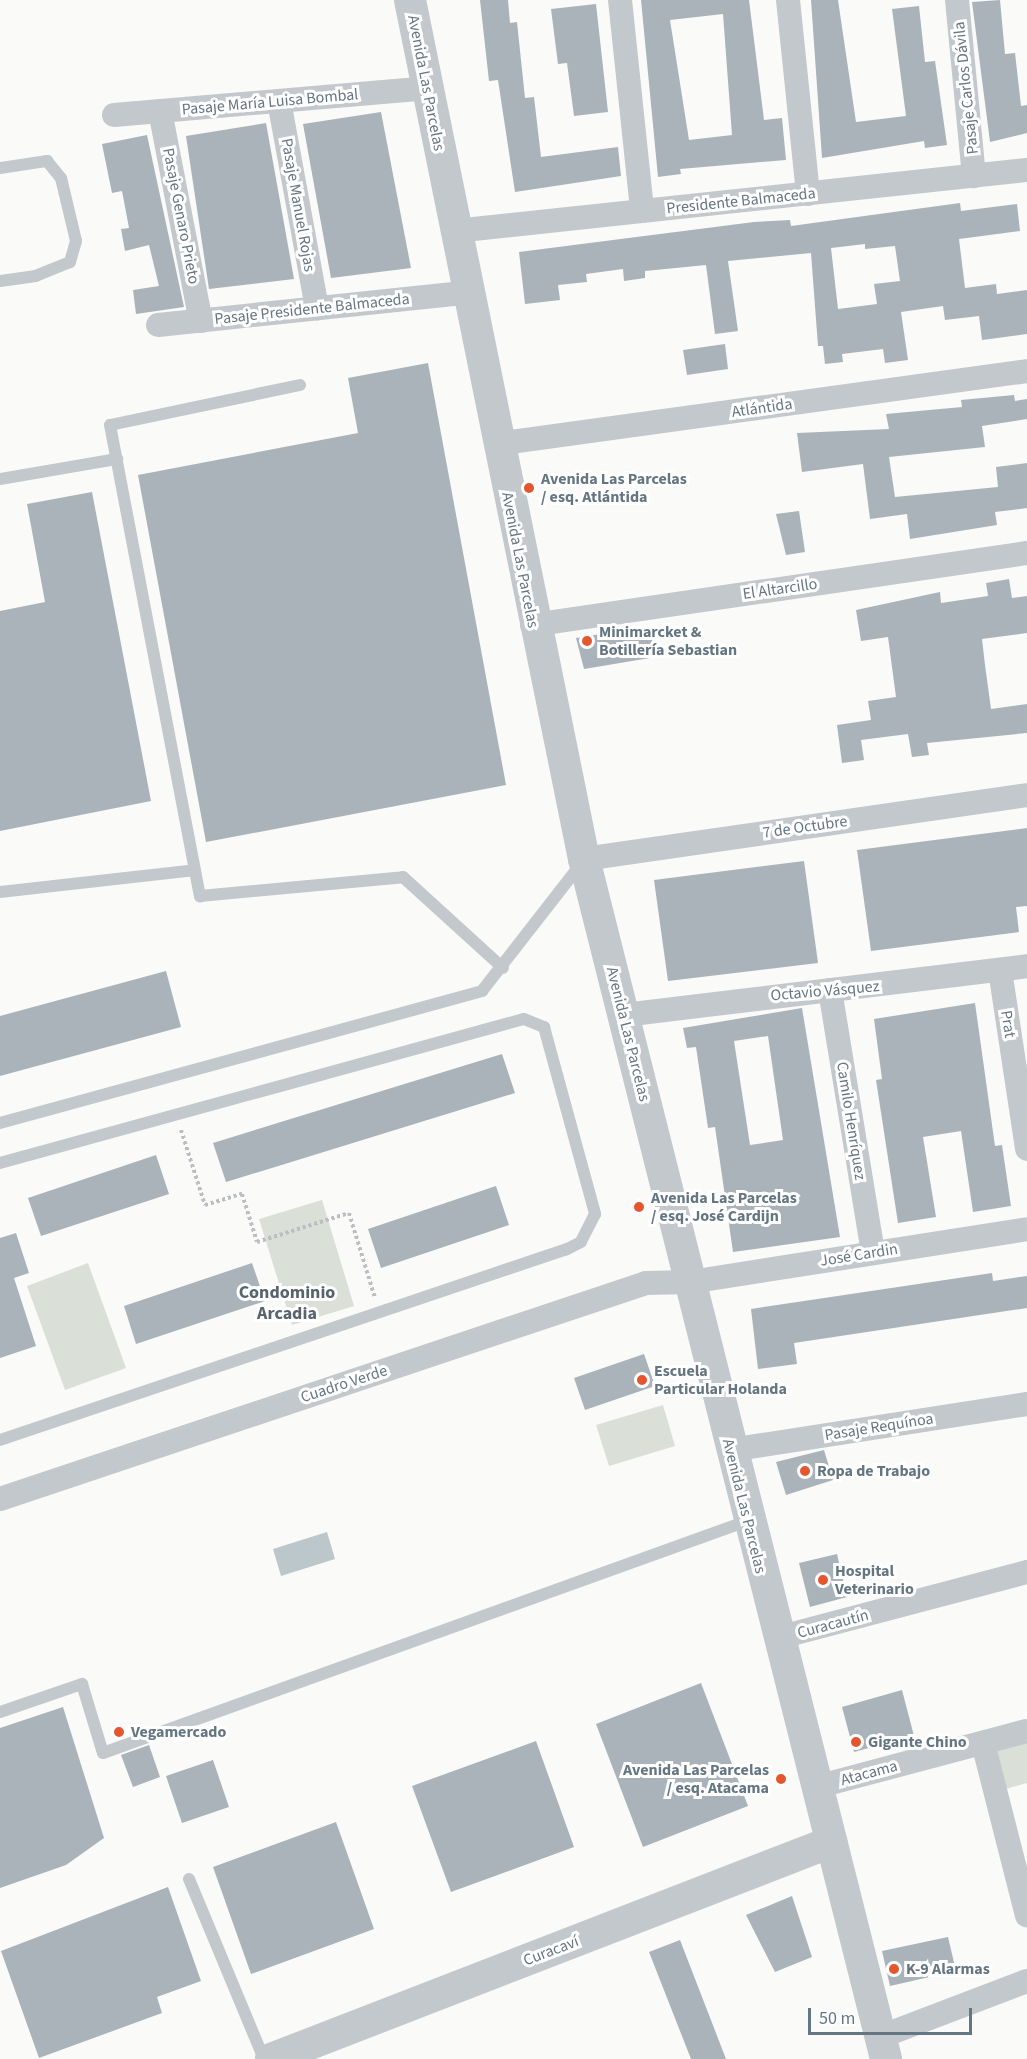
<!DOCTYPE html>
<html>
<head>
<meta charset="utf-8">
<style>
  body { margin:0 }
  #map { position:relative; width:1027px; height:2059px; overflow:hidden; background:#fafaf8; font-family:"Source Sans 3",sans-serif }
  div>[style] { position:absolute }
  .green>* { inset:0; background:#dadfd7 }
  .water>* { inset:0; background:#bbc7cb }
  .building>* { inset:0; background:#aab3b9 }
  .path>* { height:4px; margin-top:-2px; transform-origin:0; background:repeating-linear-gradient(90deg,#bbbfc2 0 3px,transparent 0 6px) }
  .service>* { height:12px; margin:-6px; padding:0 6px; transform-origin:6px; border-radius:6px; background:#c3c8cc }
  .minor>* { height:24px; margin:-12px; padding:0 12px; transform-origin:12px; border-radius:12px; background:#c3c8cc }
  .tertiary>* { height:32px; margin:-16px; padding:0 16px; transform-origin:16px; border-radius:16px; background:#c3c8cc }
  .dots>* { width:16px; height:16px; translate:-50% -50%; box-sizing:border-box; border:3px solid #fff; border-radius:50% }
  span { translate:-50% -50%; white-space:nowrap; text-align:center; line-height:1.15; -webkit-text-stroke:6px #fff; paint-order:stroke }
  .street-label { font-size:16px; color:#657683 }
  .poi-label { font-size:16px; color:#657683; font-weight:700 }
  .left { translate:0 -50%; text-align:left }
  .right { translate:-100% -50%; text-align:right }
  .neighbourhood-label { font-size:18px; color:#57646e; font-weight:700 }
  .scale { position:absolute; left:808px; top:2008px; width:164px; height:27px; box-sizing:border-box; border:3px solid #657683; border-top:0; padding-left:8px; font-size:18px; line-height:21px; white-space:nowrap; color:#657683; -webkit-text-stroke:4px #fff; paint-order:stroke }
</style>
</head>
<body>
<div id="map">
  <div class="green">
    <i style="clip-path:polygon(322px 1200px,354px 1306px,292px 1325px,259px 1219px)"></i>
    <i style="clip-path:polygon(88px 1263px,126px 1368px,65px 1390px,27px 1286px)"></i>
    <i style="clip-path:polygon(663px 1405px,675px 1446px,609px 1466px,596px 1425px)"></i>
    <i style="clip-path:polygon(1027px 1739px,1027px 1783px,1002px 1790px,992px 1748px)"></i>
  </div>
  <div class="water">
    <i style="clip-path:polygon(327px 1532px,335px 1559px,281px 1576px,273px 1549px)"></i>
  </div>
  <div class="building">
    <i style="clip-path:polygon(480px 0,508px 0,510px 23px,517px 22px,525px 98px,534px 97px,541px 157px,618px 147px,621px 176px,515px 192px,498px 80px,489px 81px)"></i>
    <i style="clip-path:polygon(evenodd,641px 0,749px 0,764px 120px,782px 118px,786px 160px,680px 169px,681px 174px,658px 177px,641px 0,723px 14px,732px 135px,689px 140px,670px 20px,723px 14px)"></i>
    <i style="clip-path:polygon(811px 0,838px 0,856px 122px,906px 116px,892px 9px,919px 6px,925px 62px,935px 61px,947px 145px,925px 148px,924px 141px,822px 158px)"></i>
    <i style="clip-path:polygon(1000px 0,1005px 54px,1015px 53px,1021px 106px,1027px 105px,1027px 133px,990px 142px,972px 2px)"></i>
    <i style="clip-path:polygon(596px 4px,608px 112px,574px 116px,567px 63px,558px 64px,551px 9px)"></i>
    <i style="clip-path:polygon(381px 112px,411px 268px,331px 278px,303px 124px)"></i>
    <i style="clip-path:polygon(266px 123px,294px 279px,209px 289px,186px 136px)"></i>
    <i style="clip-path:polygon(147px 135px,184px 307px,136px 314px,133px 290px,159px 286px,149px 245px,125px 251px,121px 229px,129px 228px,122px 191px,112px 193px,102px 144px)"></i>
    <i style="clip-path:polygon(evenodd,960px 203px,961px 211px,1017px 204px,1020px 231px,959px 239px,965px 288px,996px 284px,997px 294px,1027px 290px,1027px 334px,982px 340px,979px 316px,945px 320px,943px 306px,901px 312px,908px 360px,885px 363px,883px 349px,842px 354px,843px 362px,825px 364px,823px 346px,818px 346px,811px 253px,728px 261px,738px 331px,715px 334px,706px 265px,645px 271px,645px 278px,624px 281px,623px 269px,586px 274px,587px 282px,558px 285px,560px 300px,525px 304px,519px 252px,754px 222px,790px 220px,791px 226px,960px 203px,865px 244px,865px 249px,895px 246px,900px 281px,874px 284px,877px 304px,838px 309px,831px 248px,865px 244px)"></i>
    <i style="clip-path:polygon(725px 344px,728px 369px,687px 375px,683px 350px)"></i>
    <i style="clip-path:polygon(428px 363px,506px 785px,206px 842px,138px 475px,358px 433px,348px 378px)"></i>
    <i style="clip-path:polygon(1014px 395px,1015px 401px,1027px 399px,1027px 419px,982px 426px,985px 447px,889px 457px,895px 497px,998px 487px,996px 467px,1027px 463px,1027px 508px,995px 512px,997px 525px,910px 539px,907px 514px,870px 519px,863px 464px,802px 472px,797px 433px,889px 429px,886px 414px,962px 407px,961px 400px)"></i>
    <i style="clip-path:polygon(92px 492px,151px 801px,0 831px,0 611px,45px 602px,27px 504px)"></i>
    <i style="clip-path:polygon(799px 511px,805px 552px,786px 555px,776px 514px)"></i>
    <i style="clip-path:polygon(1009px 579px,1012px 598px,1027px 596px,1027px 633px,982px 639px,985px 665px,991px 709px,1027px 704px,1027px 733px,927px 743px,929px 755px,912px 757px,908px 734px,861px 740px,864px 760px,842px 763px,837px 725px,871px 720px,868px 701px,896px 697px,888px 637px,861px 641px,856px 610px,940px 592px,941px 603px,988px 596px,986px 583px)"></i>
    <i style="clip-path:polygon(651px 626px,656px 657px,584px 669px,576px 638px)"></i>
    <i style="clip-path:polygon(1027px 828px,1027px 906px,1016px 907px,1019px 932px,871px 951px,857px 850px)"></i>
    <i style="clip-path:polygon(804px 861px,818px 963px,668px 981px,654px 880px)"></i>
    <i style="clip-path:polygon(166px 971px,181px 1027px,0 1076px,0 1016px)"></i>
    <i style="clip-path:polygon(975px 1003px,995px 1146px,1002px 1145px,1011px 1206px,973px 1212px,961px 1131px,923px 1137px,936px 1217px,898px 1223px,876px 1080px,882px 1079px,874px 1019px)"></i>
    <i style="clip-path:polygon(evenodd,802px 1008px,840px 1237px,733px 1252px,715px 1127px,708px 1128px,696px 1047px,687px 1048px,683px 1028px,802px 1008px,768px 1036px,783px 1140px,750px 1145px,734px 1041px,768px 1036px)"></i>
    <i style="clip-path:polygon(502px 1054px,515px 1093px,226px 1182px,213px 1143px)"></i>
    <i style="clip-path:polygon(156px 1155px,169px 1194px,41px 1236px,28px 1198px)"></i>
    <i style="clip-path:polygon(496px 1186px,509px 1225px,381px 1268px,368px 1229px)"></i>
    <i style="clip-path:polygon(16px 1233px,29px 1273px,14px 1278px,36px 1346px,0 1358px,0 1238px)"></i>
    <i style="clip-path:polygon(252px 1263px,265px 1301px,136px 1344px,124px 1306px)"></i>
    <i style="clip-path:polygon(992px 1273px,993px 1281px,1027px 1276px,1027px 1308px,794px 1343px,797px 1364px,758px 1369px,751px 1309px)"></i>
    <i style="clip-path:polygon(644px 1354px,655px 1386px,585px 1410px,574px 1378px)"></i>
    <i style="clip-path:polygon(824px 1450px,833px 1480px,786px 1495px,776px 1462px)"></i>
    <i style="clip-path:polygon(837px 1554px,847px 1597px,810px 1607px,799px 1563px)"></i>
    <i style="clip-path:polygon(701px 1683px,748px 1806px,643px 1847px,596px 1724px)"></i>
    <i style="clip-path:polygon(902px 1690px,914px 1736px,854px 1752px,842px 1707px)"></i>
    <i style="clip-path:polygon(63px 1707px,104px 1838px,66px 1865px,0 1888px,0 1728px)"></i>
    <i style="clip-path:polygon(536px 1741px,574px 1847px,451px 1892px,412px 1786px)"></i>
    <i style="clip-path:polygon(149px 1745px,160px 1777px,133px 1787px,121px 1755px)"></i>
    <i style="clip-path:polygon(213px 1760px,229px 1807px,182px 1823px,166px 1776px)"></i>
    <i style="clip-path:polygon(336px 1822px,374px 1929px,251px 1974px,213px 1867px)"></i>
    <i style="clip-path:polygon(168px 1887px,201px 1981px,157px 1997px,162px 2013px,39px 2058px,1px 1951px)"></i>
    <i style="clip-path:polygon(792px 1896px,812px 1957px,775px 1972px,746px 1915px)"></i>
    <i style="clip-path:polygon(948px 1937px,956px 1971px,890px 1986px,882px 1951px)"></i>
    <i style="clip-path:polygon(680px 1940px,726px 2059px,691px 2059px,649px 1952px)"></i>
  </div>
  <div class="path">
    <i style="left:181px;top:1130px;width:79px;rotate:72.3deg"></i>
    <i style="left:205px;top:1205px;width:39px;rotate:-17deg"></i>
    <i style="left:242px;top:1194px;width:50px;rotate:72.6deg"></i>
    <i style="left:257px;top:1242px;width:96px;rotate:-17.5deg"></i>
    <i style="left:349px;top:1213px;width:89px;rotate:73deg"></i>
  </div>
  <div class="service">
    <i style="left:0;top:168px;width:48px;rotate:-8.5deg"></i>
    <i style="left:47px;top:161px;width:22px;rotate:51deg"></i>
    <i style="left:61px;top:178px;width:65px;rotate:76.6deg"></i>
    <i style="left:76px;top:241px;width:22px;rotate:106deg"></i>
    <i style="left:70px;top:262px;width:37px;rotate:158deg"></i>
    <i style="left:36px;top:276px;width:36px;rotate:172deg"></i>
    <i style="left:300px;top:385px;width:194px;rotate:168.1deg"></i>
    <i style="left:110px;top:425px;width:480px;rotate:79.2deg"></i>
    <i style="left:200px;top:896px;width:204px;rotate:-5.3deg"></i>
    <i style="left:403px;top:877px;width:135px;rotate:42.3deg"></i>
    <i style="left:0;top:479px;width:119px;rotate:-9.7deg"></i>
    <i style="left:0;top:892px;width:196px;rotate:-6.4deg"></i>
    <i style="left:0;top:1123px;width:500px;rotate:-15.3deg"></i>
    <i style="left:482px;top:991px;width:160px;rotate:-52.1deg"></i>
    <i style="left:0;top:1163px;width:543px;rotate:-15.37deg"></i>
    <i style="left:524px;top:1019px;width:22px;rotate:22deg"></i>
    <i style="left:544px;top:1027px;width:194px;rotate:74.7deg"></i>
    <i style="left:595px;top:1214px;width:31px;rotate:117deg"></i>
    <i style="left:581px;top:1242px;width:16px;rotate:153deg"></i>
    <i style="left:567px;top:1249px;width:598px;rotate:161.38deg"></i>
    <i style="left:0;top:1712px;width:87px;rotate:-18.9deg"></i>
    <i style="left:82px;top:1684px;width:72px;rotate:73.1deg"></i>
    <i style="left:103px;top:1753px;width:685px;rotate:-19.81deg"></i>
    <i style="left:189px;top:1879px;width:195px;rotate:67.4deg"></i>
  </div>
  <div class="minor">
    <i style="left:620px;top:0;width:212px;rotate:84deg"></i>
    <i style="left:788px;top:0;width:195px;rotate:84.1deg"></i>
    <i style="left:957px;top:0;width:177px;rotate:84.5deg"></i>
    <i style="left:279px;top:101px;width:211px;rotate:79.6deg"></i>
    <i style="left:160px;top:111px;width:214px;rotate:79deg"></i>
    <i style="left:114px;top:115px;width:314px;rotate:-4.9deg"></i>
    <i style="left:455px;top:231px;width:575px;rotate:-6.09deg"></i>
    <i style="left:158px;top:325px;width:309px;rotate:-6deg"></i>
    <i style="left:497px;top:444px;width:535px;rotate:-7.84deg"></i>
    <i style="left:532px;top:625px;width:500px;rotate:-8.28deg"></i>
    <i style="left:584px;top:859px;width:448px;rotate:-8.2deg"></i>
    <i style="left:1000px;top:970px;width:181px;rotate:81.4deg"></i>
    <i style="left:830px;top:990px;width:266px;rotate:80.7deg"></i>
    <i style="left:624px;top:1015px;width:406px;rotate:-6.9deg"></i>
    <i style="left:730px;top:1450px;width:301px;rotate:-8.8deg"></i>
    <i style="left:0;top:1499px;width:681px;rotate:-18.49deg"></i>
    <i style="left:646px;top:1283px;width:44px;rotate:-1.3deg"></i>
    <i style="left:690px;top:1282px;width:341px;rotate:-8.9deg"></i>
    <i style="left:777px;top:1638px;width:259px;rotate:-14.8deg"></i>
    <i style="left:983px;top:1743px;width:178px;rotate:75.7deg"></i>
    <i style="left:816px;top:1787px;width:218px;rotate:-14.9deg"></i>
    <i style="left:880px;top:2037px;width:157px;rotate:-20.9deg"></i>
  </div>
  <div class="tertiary">
    <i style="left:410px;top:0;width:876px;rotate:78.55deg"></i>
    <i style="left:584px;top:859px;width:1237px;rotate:75.87deg"></i>
    <i style="left:271px;top:2059px;width:601px;rotate:-21.18deg"></i>
  </div>
  <div class="dots">
    <i style="left:529px;top:488px;background:#e4572e"></i>
    <i style="left:587px;top:641px;background:#e4572e"></i>
    <i style="left:639px;top:1207px;background:#e4572e"></i>
    <i style="left:642px;top:1380px;background:#e4572e"></i>
    <i style="left:805px;top:1471px;background:#e4572e"></i>
    <i style="left:823px;top:1580px;background:#e4572e"></i>
    <i style="left:119px;top:1732px;background:#e4572e"></i>
    <i style="left:856px;top:1742px;background:#e4572e"></i>
    <i style="left:781px;top:1779px;background:#e4572e"></i>
    <i style="left:894px;top:1969px;background:#e4572e"></i>
  </div>
  <div class="street-label">
    <span style="left:426px;top:83px;rotate:79deg">Avenida Las Parcelas</span>
    <span style="left:966px;top:88px;rotate:-96deg">Pasaje Carlos Dávila</span>
    <span style="left:270px;top:102px;rotate:-5deg">Pasaje María Luisa Bombal</span>
    <span style="left:741px;top:201px;rotate:-6deg">Presidente Balmaceda</span>
    <span style="left:298px;top:205px;rotate:80deg">Pasaje Manuel Rojas</span>
    <span style="left:181px;top:216px;rotate:79deg">Pasaje Genaro Prieto</span>
    <span style="left:312px;top:309px;rotate:-6deg">Pasaje Presidente Balmaceda</span>
    <span style="left:762px;top:408px;rotate:-8deg">Atlántida</span>
    <span style="left:520px;top:560px;rotate:79deg">Avenida Las Parcelas</span>
    <span style="left:780px;top:589px;rotate:-8deg">El Altarcillo</span>
    <span style="left:805px;top:827px;rotate:-8deg">7 de Octubre</span>
    <span style="left:825px;top:991px;rotate:-5deg">Octavio Vásquez</span>
    <span style="left:1008px;top:1024px;rotate:81deg">Prat</span>
    <span style="left:628px;top:1034px;rotate:76deg">Avenida Las Parcelas</span>
    <span style="left:851px;top:1121px;rotate:81deg">Camilo Henríquez</span>
    <span style="left:859px;top:1255px;rotate:-9deg">José Cardin</span>
    <span style="left:344px;top:1384px;rotate:-18deg">Cuadro Verde</span>
    <span style="left:879px;top:1427px;rotate:-9deg">Pasaje Requínoa</span>
    <span style="left:744px;top:1506px;rotate:76deg">Avenida Las Parcelas</span>
    <span style="left:833px;top:1624px;rotate:-15deg">Curacautín</span>
    <span style="left:869px;top:1773px;rotate:-15deg">Atacama</span>
    <span style="left:551px;top:1951px;rotate:-21deg">Curacaví</span>
  </div>
  <div class="poi-label">
    <span class="left" style="left:541px;top:488px">Avenida Las Parcelas<br>/ esq. Atlántida</span>
    <span class="left" style="left:599px;top:641px">Minimarcket &amp;<br>Botillería Sebastian</span>
    <span class="left" style="left:651px;top:1207px">Avenida Las Parcelas<br>/ esq. José Cardijn</span>
    <span class="left" style="left:654px;top:1380px">Escuela<br>Particular Holanda</span>
    <span class="left" style="left:817px;top:1471px">Ropa de Trabajo</span>
    <span class="left" style="left:835px;top:1580px">Hospital<br>Veterinario</span>
    <span class="left" style="left:131px;top:1732px">Vegamercado</span>
    <span class="left" style="left:868px;top:1742px">Gigante Chino</span>
    <span class="right" style="left:769px;top:1779px">Avenida Las Parcelas<br>/ esq. Atacama</span>
    <span class="left" style="left:906px;top:1969px">K-9 Alarmas</span>
  </div>
  <div class="neighbourhood-label">
    <span style="left:287px;top:1304px">Condominio<br>Arcadia</span>
  </div>
  <div class="scale">50 m</div>
</div>
</body>
</html>
